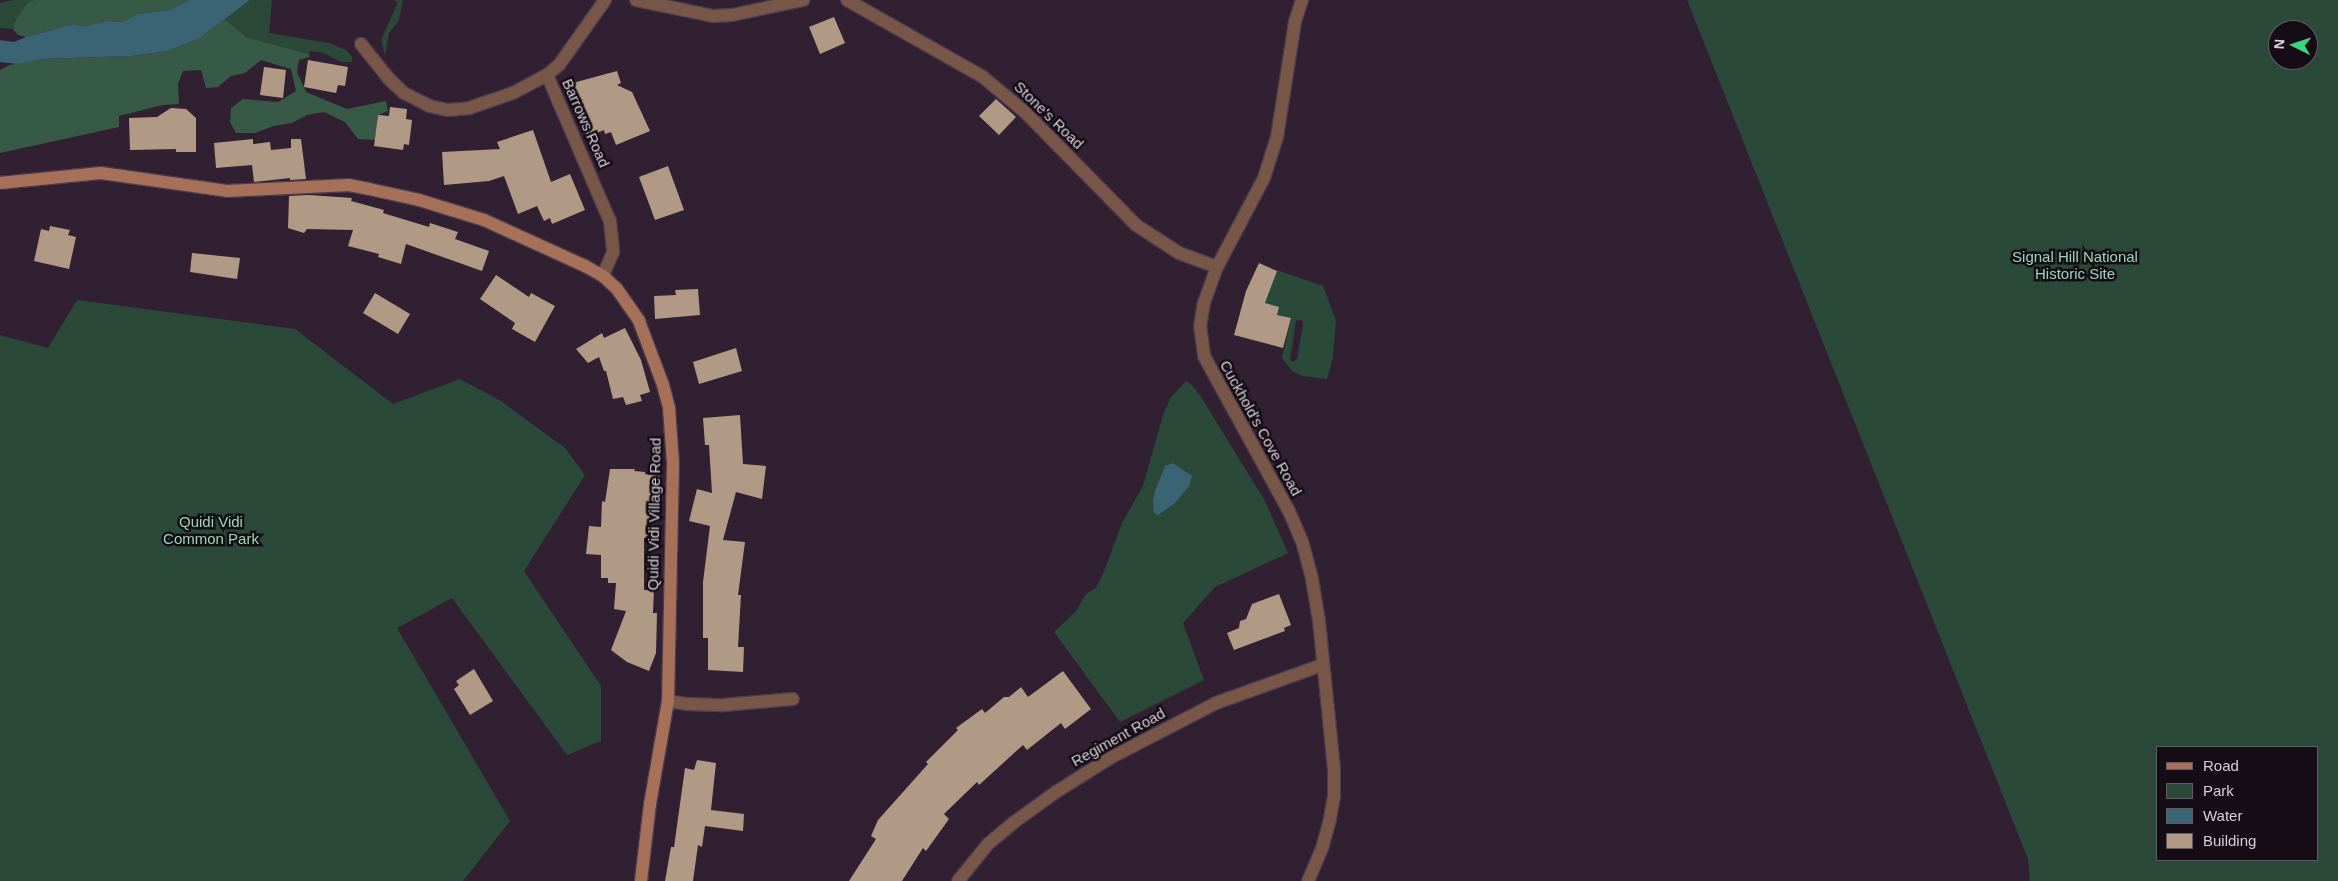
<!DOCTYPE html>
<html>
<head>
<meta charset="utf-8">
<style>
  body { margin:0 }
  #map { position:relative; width:2338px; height:881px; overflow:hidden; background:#312032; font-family:Helvetica,sans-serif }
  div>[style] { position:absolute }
  .green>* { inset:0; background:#2a4938 }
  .forest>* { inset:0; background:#365a46 }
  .water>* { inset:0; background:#3a6474 }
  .building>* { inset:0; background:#b19a85 }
  .roads { filter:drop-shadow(1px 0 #4c3c4d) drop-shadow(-1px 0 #4c3c4d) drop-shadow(0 1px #4c3c4d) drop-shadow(0 -1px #4c3c4d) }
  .street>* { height:12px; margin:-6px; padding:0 6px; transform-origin:6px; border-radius:6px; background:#785648 }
  .secondary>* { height:12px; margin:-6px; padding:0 6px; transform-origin:6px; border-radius:6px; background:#a67059 }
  span { translate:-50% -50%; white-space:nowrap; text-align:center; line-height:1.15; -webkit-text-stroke:5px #140d15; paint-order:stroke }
  .street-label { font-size:15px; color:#d9cdd9 }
  .park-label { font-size:15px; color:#98d8b4 }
  .legend { position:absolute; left:2156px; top:746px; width:162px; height:115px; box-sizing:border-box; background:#140d15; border:1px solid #635a63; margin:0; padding:6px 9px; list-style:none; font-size:15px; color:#d9cdd9 }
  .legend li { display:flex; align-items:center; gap:10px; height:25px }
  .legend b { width:25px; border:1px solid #635a63 }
  .north { position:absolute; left:2268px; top:20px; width:50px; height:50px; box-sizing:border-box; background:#140d15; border:1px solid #635a63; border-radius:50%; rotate:274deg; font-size:14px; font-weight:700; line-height:20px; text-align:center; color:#d9cdd9 }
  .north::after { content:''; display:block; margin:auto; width:18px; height:22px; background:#38d880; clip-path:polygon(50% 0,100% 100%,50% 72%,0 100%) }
</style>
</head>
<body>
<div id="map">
  <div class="green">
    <i style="clip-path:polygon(13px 0,34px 0,28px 2px,13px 29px,0 28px,0 3px)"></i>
    <i style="clip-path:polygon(250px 0,272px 0,269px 33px,329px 43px,346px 50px,352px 57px,352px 62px,341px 62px,324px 53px,310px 51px,309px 54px,246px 37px,225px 19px)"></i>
    <i style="clip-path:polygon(394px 0,403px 0,399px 20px,389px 33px,385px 55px,381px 40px,398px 2px)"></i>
    <i style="clip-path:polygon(evenodd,1687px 0,2338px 0,2338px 881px,2030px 881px,2028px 859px,1687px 0,2278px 30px,2308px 30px,2308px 60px,2278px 60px,2278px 30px,1687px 0,2157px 747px,2317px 747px,2317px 860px,2157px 860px,2157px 747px)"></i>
    <i style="clip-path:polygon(evenodd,1277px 270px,1323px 286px,1336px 320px,1333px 357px,1327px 379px,1302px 376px,1292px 371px,1282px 358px,1291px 319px,1277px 315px,1278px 307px,1265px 303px,1277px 270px,1299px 320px,1302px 320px,1303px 325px,1297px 359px,1293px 362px,1290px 360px,1296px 321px,1299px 320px)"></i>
    <i style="clip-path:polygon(77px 300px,295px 329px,393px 404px,460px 379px,501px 401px,565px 448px,585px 475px,524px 571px,601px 686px,601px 741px,567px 755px,452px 598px,397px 628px,510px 821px,463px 881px,0 881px,0 335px,48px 348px)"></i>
    <i style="clip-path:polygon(1186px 381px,1192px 385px,1201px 397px,1265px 501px,1288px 553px,1215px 587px,1183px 623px,1204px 680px,1120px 722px,1054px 632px,1076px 611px,1086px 594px,1096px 588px,1105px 569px,1122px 523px,1143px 486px,1163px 415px,1171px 397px)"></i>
  </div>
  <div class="forest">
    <i style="clip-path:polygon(34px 0,190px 0,169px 10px,137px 14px,123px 22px,108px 21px,83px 28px,73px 24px,26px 37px,18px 35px,13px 29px,15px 22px,28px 2px)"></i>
    <i style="clip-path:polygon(225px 19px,246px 37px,309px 54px,309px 57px,299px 60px,297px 72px,306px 92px,347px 109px,386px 101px,388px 111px,378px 115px,375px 140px,358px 139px,345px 122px,324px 112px,307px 115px,292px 123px,274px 126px,255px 133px,236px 133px,230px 122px,231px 108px,243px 99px,278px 102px,296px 91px,291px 69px,261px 60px,245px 73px,231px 76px,218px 87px,206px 88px,201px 70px,183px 71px,178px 84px,179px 104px,163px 105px,119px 116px,119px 127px,0 153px,0 70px,10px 65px,42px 59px,132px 56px,168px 51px,200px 38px)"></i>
  </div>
  <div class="water">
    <i style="clip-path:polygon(190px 0,250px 0,200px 38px,168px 51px,132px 56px,42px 59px,17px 64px,0 62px,0 40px,14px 42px,26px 37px,73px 24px,83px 27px,108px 21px,123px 22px,137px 14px,169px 10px)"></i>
    <i style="clip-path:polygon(1173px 463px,1192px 476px,1189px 486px,1175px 503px,1158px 515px,1154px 513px,1153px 501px,1155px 491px,1165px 466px)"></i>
  </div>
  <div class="building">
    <i style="clip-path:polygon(834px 17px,845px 43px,820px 54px,809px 27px)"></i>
    <i style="clip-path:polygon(308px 60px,348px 67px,345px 86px,338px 85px,336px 93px,304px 87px)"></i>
    <i style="clip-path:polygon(264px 67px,286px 70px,283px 98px,260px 95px)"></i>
    <i style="clip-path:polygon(617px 71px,621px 83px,617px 85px,632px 92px,650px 131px,616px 145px,611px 132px,605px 134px,604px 130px,587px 137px,575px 100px,572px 101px,569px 84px)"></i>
    <i style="clip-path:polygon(996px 99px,1016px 117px,999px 135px,979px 116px)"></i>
    <i style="clip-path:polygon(390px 107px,407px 109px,406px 119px,412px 120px,409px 145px,404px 144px,403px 150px,374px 146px,378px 115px,389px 116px)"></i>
    <i style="clip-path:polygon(171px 108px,186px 109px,196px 118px,196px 152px,176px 152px,176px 149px,130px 150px,129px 118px,157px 117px)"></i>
    <i style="clip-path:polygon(533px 130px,551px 182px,570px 174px,585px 210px,552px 224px,550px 218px,544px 221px,537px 206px,518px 214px,504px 176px,489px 181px,444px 185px,442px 152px,500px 149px,497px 142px)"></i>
    <i style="clip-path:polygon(253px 139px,253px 144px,270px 142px,271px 150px,291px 148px,291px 139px,301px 139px,306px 179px,290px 180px,290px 178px,254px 182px,252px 165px,216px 168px,214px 143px)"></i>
    <i style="clip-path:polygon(668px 166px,684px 210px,655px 220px,639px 177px)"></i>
    <i style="clip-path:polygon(309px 195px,352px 198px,351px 201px,384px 210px,383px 213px,429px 227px,430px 223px,458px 232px,455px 239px,489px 251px,482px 271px,406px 244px,401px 264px,378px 257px,379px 254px,348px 246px,353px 230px,307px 229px,304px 233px,288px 228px,289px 196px)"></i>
    <i style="clip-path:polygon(50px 226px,70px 230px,68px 235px,76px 237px,69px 269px,34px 261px,41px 229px,49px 231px)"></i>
    <i style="clip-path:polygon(192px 253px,240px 258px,237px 279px,190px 272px)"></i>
    <i style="clip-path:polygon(1259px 263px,1277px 271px,1265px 303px,1279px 307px,1277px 315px,1291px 318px,1283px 348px,1234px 335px,1246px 291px)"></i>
    <i style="clip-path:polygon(496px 275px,529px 297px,531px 293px,555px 306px,535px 342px,512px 329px,515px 323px,480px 299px)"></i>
    <i style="clip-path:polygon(698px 289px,700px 315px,655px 319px,654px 296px,676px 295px,675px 290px)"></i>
    <i style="clip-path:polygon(375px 293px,410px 314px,398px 334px,363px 313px)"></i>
    <i style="clip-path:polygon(625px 328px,641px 360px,650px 392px,640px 395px,642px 401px,626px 405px,623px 397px,613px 399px,606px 371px,604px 371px,599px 357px,588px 363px,576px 349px,602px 333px,604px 338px)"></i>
    <i style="clip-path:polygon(736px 348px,742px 371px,699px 384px,693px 362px)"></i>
    <i style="clip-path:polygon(740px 415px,743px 464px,766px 466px,762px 499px,736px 492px,723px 540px,745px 542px,738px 595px,741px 595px,738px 647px,744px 647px,743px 672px,708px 670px,708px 638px,703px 638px,703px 582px,710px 526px,689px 521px,697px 489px,712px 493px,709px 445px,705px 445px,703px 418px)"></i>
    <i style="clip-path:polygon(610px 469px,635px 469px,634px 471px,645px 472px,645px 474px,660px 476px,660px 496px,652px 496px,647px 538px,644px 538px,644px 590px,654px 590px,653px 613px,657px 613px,656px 653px,649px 671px,627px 662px,611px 650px,626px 611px,614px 609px,616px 583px,608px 583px,608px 578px,601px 578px,601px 555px,586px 554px,589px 526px,601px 527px,602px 501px,605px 502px)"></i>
    <i style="clip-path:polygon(1279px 594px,1291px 625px,1284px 628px,1285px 631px,1234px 650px,1227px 633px,1239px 628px,1240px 621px,1246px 619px,1252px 604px)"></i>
    <i style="clip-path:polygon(474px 669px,493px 701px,470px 715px,454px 689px,459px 685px,456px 681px)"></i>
    <i style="clip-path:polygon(1063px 671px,1091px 709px,1065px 729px,1061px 723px,1027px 750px,1023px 745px,979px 785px,977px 782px,944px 814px,949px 819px,926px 851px,923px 848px,902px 881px,849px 881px,876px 839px,871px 836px,878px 820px,928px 764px,926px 762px,958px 730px,956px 728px,982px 709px,985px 713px,1004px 697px,1009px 697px,1021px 687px,1028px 697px)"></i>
    <i style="clip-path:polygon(697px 760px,716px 763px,711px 810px,744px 814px,743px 831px,705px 826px,702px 847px,698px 845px,693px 881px,665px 881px,671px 847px,674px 847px,685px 768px,694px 770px)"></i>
  </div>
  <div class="roads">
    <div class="street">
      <i style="left:636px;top:0;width:79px;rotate:11.7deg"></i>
      <i style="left:713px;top:16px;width:19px;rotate:-3deg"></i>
      <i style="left:732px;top:15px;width:73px;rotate:-11.9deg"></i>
      <i style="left:847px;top:0;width:156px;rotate:29.5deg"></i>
      <i style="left:983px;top:77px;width:56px;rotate:39.9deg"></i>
      <i style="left:1026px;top:113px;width:157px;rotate:45.5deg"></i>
      <i style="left:1136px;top:225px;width:51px;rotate:33.1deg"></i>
      <i style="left:1179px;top:253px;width:40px;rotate:20.2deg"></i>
      <i style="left:1302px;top:0;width:23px;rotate:108deg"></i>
      <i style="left:1295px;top:22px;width:116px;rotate:98.9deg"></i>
      <i style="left:1277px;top:137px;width:43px;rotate:107.6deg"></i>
      <i style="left:1264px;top:178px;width:101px;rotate:117.8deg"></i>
      <i style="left:1217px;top:267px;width:37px;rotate:110deg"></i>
      <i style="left:1204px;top:302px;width:24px;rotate:99deg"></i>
      <i style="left:1200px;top:326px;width:30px;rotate:82deg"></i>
      <i style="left:1204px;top:356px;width:177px;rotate:61.3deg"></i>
      <i style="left:1289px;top:511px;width:33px;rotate:67deg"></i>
      <i style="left:1302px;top:541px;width:39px;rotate:75deg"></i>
      <i style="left:1312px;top:579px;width:43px;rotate:80.5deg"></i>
      <i style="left:1319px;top:621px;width:149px;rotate:84.2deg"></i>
      <i style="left:1334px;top:769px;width:27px;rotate:90deg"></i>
      <i style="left:1334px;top:796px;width:23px;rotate:100deg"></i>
      <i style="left:1330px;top:819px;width:28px;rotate:105deg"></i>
      <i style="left:1323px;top:846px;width:38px;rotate:113deg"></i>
      <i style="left:361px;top:44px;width:45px;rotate:51.3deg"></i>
      <i style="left:389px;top:79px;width:21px;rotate:43deg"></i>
      <i style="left:404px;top:93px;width:29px;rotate:27deg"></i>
      <i style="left:430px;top:106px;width:18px;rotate:13deg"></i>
      <i style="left:448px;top:110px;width:21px;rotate:-5deg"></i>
      <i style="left:469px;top:108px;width:46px;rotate:-18.8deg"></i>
      <i style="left:513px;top:93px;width:38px;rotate:-28deg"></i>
      <i style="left:547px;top:75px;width:16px;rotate:-40deg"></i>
      <i style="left:559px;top:65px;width:80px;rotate:-54.7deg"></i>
      <i style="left:547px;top:75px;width:159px;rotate:66.7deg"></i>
      <i style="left:610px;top:221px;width:31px;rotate:84deg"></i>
      <i style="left:613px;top:252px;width:26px;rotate:113deg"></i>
      <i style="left:668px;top:701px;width:20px;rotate:9deg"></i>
      <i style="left:688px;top:704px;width:35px;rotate:2deg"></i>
      <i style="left:723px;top:705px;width:70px;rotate:-4.9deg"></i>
      <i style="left:958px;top:881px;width:48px;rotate:-51deg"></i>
      <i style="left:988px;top:844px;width:33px;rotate:-40deg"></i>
      <i style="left:1013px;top:823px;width:53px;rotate:-35.8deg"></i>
      <i style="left:1056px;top:792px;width:64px;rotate:-32.2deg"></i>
      <i style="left:1110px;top:758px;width:119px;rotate:-27.4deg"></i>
      <i style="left:1216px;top:703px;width:113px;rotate:-19.7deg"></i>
    </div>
    <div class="secondary">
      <i style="left:0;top:183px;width:101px;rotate:-5.7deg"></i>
      <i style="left:101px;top:173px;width:127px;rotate:8.1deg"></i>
      <i style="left:227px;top:191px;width:122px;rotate:-2.8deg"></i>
      <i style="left:349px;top:185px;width:20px;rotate:11deg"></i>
      <i style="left:369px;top:189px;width:51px;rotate:12.4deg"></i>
      <i style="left:419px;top:200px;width:68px;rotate:17.1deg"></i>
      <i style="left:484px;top:220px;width:111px;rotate:24.5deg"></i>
      <i style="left:585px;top:266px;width:21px;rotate:29deg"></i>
      <i style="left:603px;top:276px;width:19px;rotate:43deg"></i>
      <i style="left:617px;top:289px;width:39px;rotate:55deg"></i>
      <i style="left:639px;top:321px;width:68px;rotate:69.4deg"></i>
      <i style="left:663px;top:385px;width:24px;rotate:75deg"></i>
      <i style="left:669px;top:408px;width:55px;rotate:85.8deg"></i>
      <i style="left:673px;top:463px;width:238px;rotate:91.2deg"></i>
      <i style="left:668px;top:701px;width:105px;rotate:99.9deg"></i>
      <i style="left:650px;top:804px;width:78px;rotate:96.7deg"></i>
    </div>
  </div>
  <div class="street-label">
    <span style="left:1049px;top:115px;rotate:44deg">Stone's Road</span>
    <span style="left:586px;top:123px;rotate:66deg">Barrows Road</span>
    <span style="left:1261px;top:428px;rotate:61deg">Cuckhold's Cove Road</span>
    <span style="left:654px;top:514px;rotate:-89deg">Quidi Vidi Village Road</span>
    <span style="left:1118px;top:737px;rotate:-29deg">Regiment Road</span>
  </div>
  <div class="park-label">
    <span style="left:2075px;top:265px">Signal Hill National<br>Historic Site</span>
    <span style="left:211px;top:530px">Quidi Vidi<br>Common Park</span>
  </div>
  <ul class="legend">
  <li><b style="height:6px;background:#a67059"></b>Road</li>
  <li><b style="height:14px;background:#2a4938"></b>Park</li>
  <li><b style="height:14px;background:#3a6474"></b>Water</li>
  <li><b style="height:14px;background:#b19a85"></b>Building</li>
  </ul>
  <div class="north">N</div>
</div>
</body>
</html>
